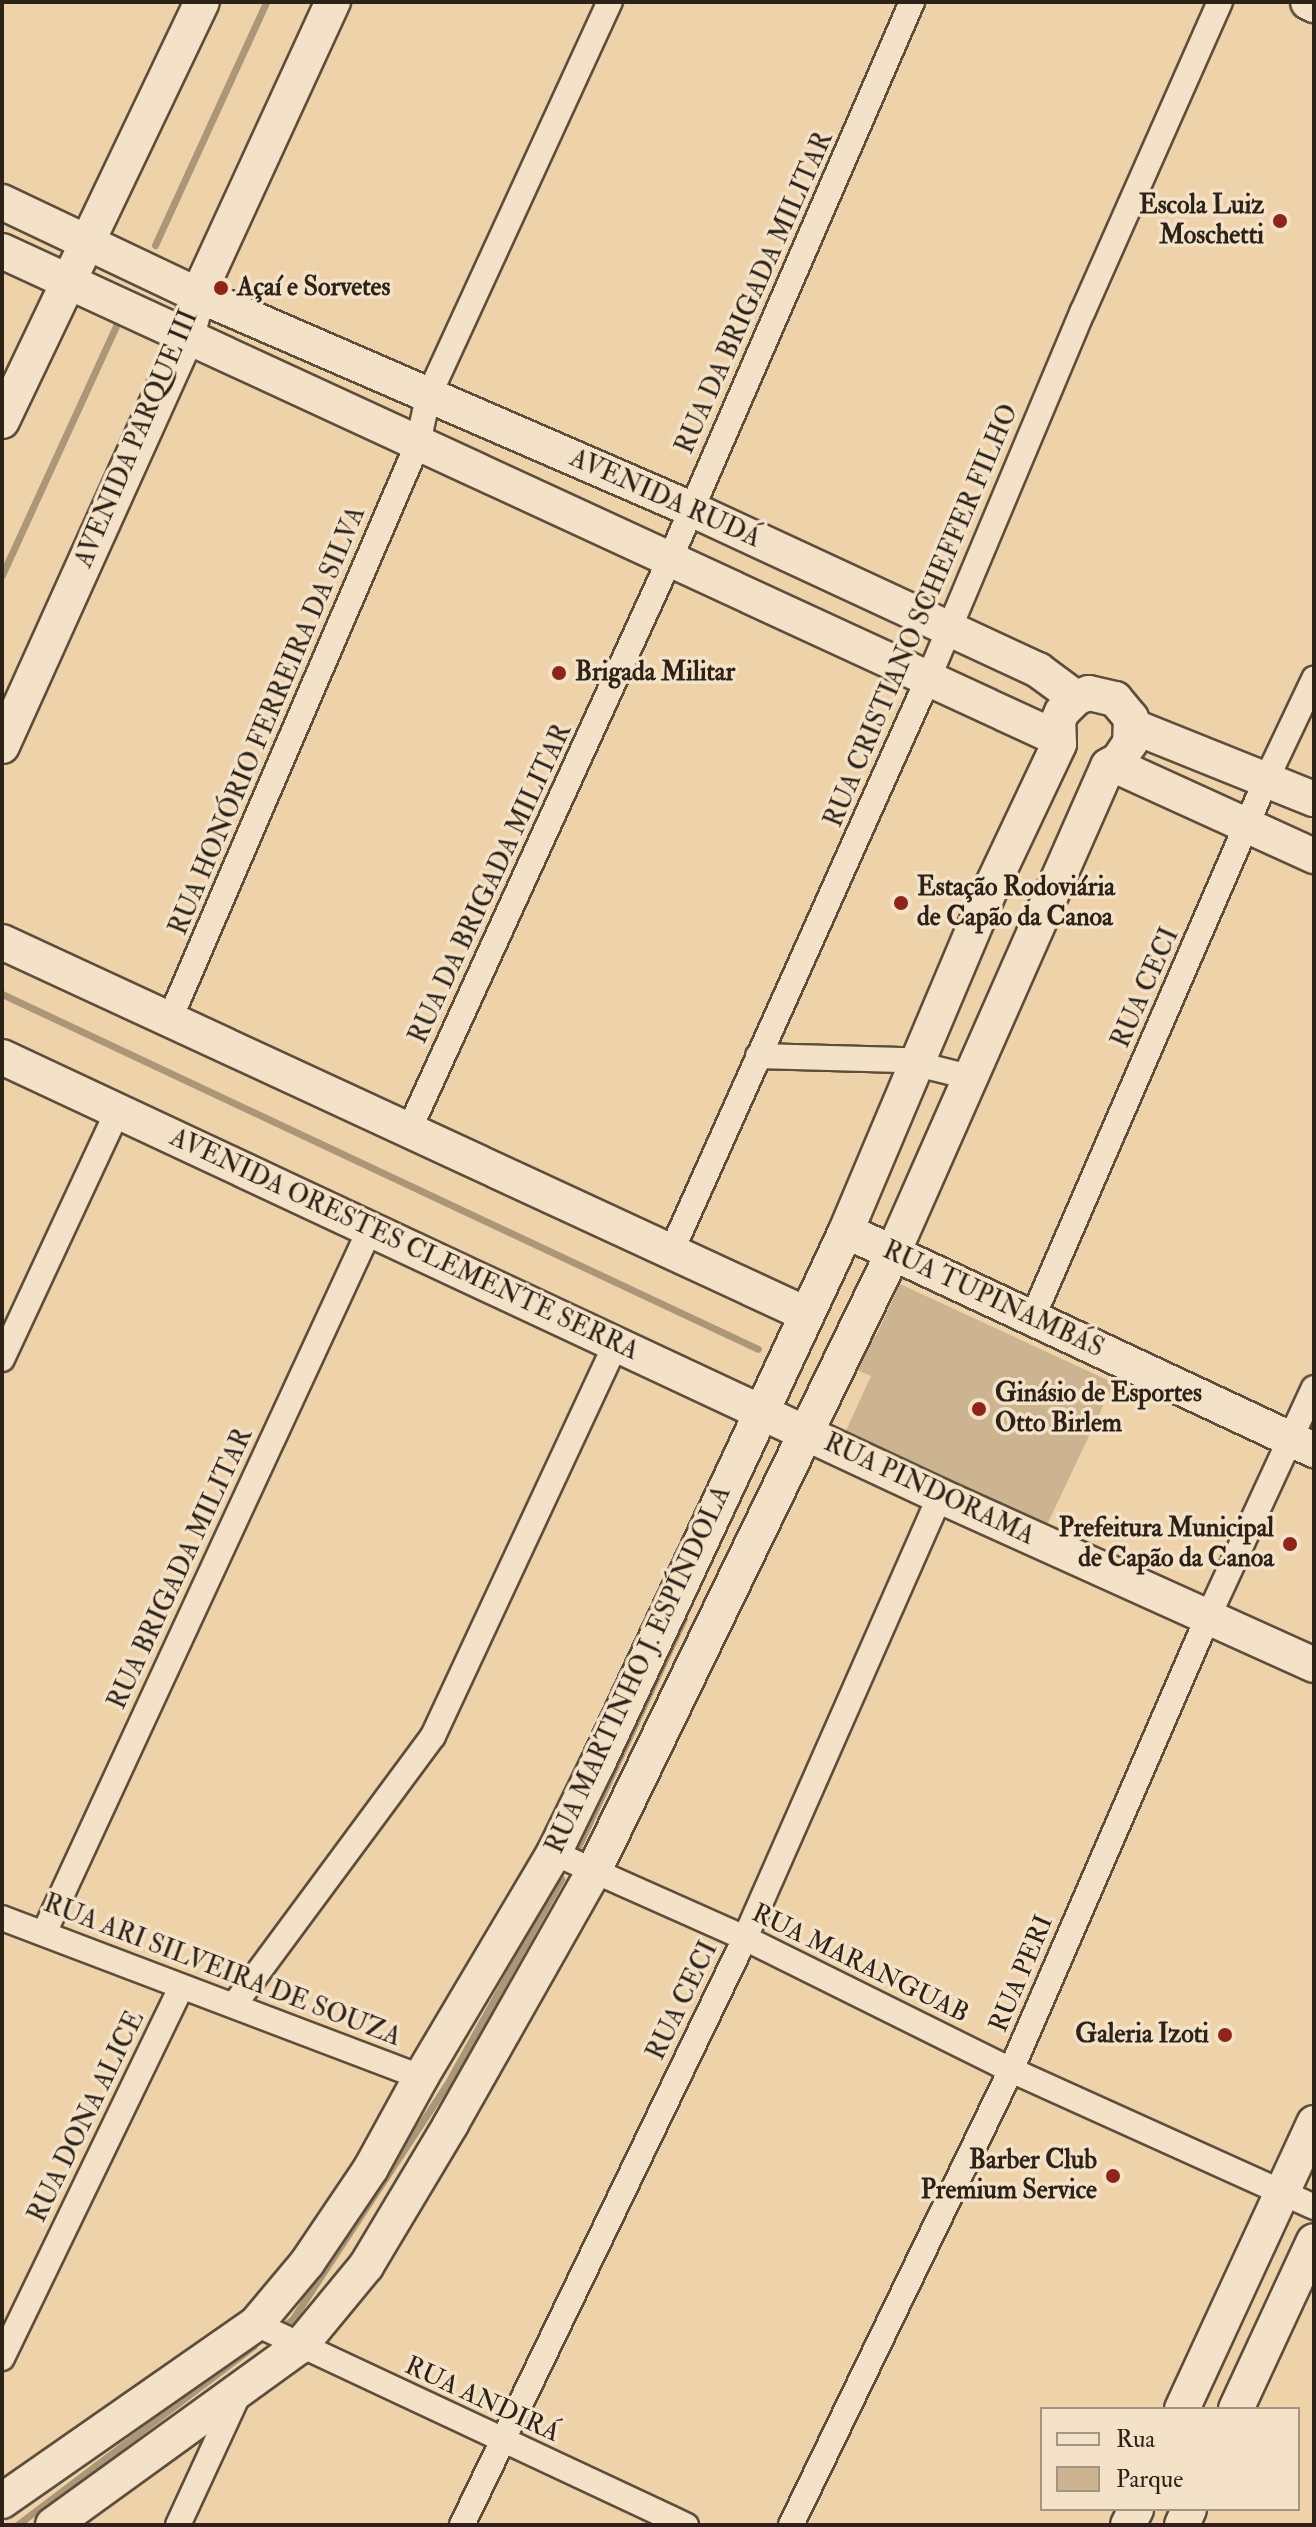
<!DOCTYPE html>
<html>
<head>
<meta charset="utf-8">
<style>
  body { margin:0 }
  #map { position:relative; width:1316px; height:2527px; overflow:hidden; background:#eed2aa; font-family:"IM FELL Double Pica",serif }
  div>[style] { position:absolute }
  .green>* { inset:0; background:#cdb491 }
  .stream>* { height:7px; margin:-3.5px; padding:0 3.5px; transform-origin:3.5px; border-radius:3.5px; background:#ac9678 }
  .roads { filter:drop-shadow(2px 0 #5d4e3c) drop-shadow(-2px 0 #5d4e3c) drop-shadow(0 2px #5d4e3c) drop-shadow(0 -2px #5d4e3c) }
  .street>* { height:24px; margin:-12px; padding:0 12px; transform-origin:12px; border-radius:12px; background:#f4e2c8 }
  .secondary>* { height:34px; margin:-17px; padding:0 17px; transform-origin:17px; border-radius:17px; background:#f4e2c8 }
  .dots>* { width:22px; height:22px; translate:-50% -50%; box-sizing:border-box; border:4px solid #f4e2c8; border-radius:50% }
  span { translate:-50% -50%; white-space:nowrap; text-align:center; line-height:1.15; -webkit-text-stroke:7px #f4e2c8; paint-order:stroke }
  .poi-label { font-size:26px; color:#2d2218; font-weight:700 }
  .right { translate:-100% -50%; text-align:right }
  .left { translate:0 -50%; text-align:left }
  .street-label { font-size:26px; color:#2d2218 }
  .frame { position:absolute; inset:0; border:4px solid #2d2218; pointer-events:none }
  .legend { position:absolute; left:1040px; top:2407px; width:260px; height:104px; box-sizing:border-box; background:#f4e2c8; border:2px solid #a49582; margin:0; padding:10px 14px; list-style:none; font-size:24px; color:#2d2218 }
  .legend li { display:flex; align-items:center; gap:16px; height:40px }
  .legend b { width:40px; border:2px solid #a49582 }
</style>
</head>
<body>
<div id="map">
  <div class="green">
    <i style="clip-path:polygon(900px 1284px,1114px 1383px,1045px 1529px,844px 1435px,871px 1376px,848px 1366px,864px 1332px,876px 1336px)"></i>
  </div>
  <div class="stream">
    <i style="left:155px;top:245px;width:267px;rotate:-65.4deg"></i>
    <i style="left:2px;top:575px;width:278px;rotate:-65.4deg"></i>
    <i style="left:2px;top:994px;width:835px;rotate:25.15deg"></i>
    <i style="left:577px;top:1849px;width:254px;rotate:-65.1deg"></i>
    <i style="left:286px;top:2324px;width:7px;rotate:-34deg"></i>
    <i style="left:292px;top:2320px;width:280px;rotate:-56.7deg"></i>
    <i style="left:446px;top:2086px;width:237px;rotate:-60.9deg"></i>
    <i style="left:17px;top:2525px;width:297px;rotate:-37.1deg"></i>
  </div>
  <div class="roads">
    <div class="street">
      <i style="left:169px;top:1021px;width:629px;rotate:-66.69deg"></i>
      <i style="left:418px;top:443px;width:47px;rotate:-77.7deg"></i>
      <i style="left:428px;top:397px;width:435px;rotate:-65.3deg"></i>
      <i style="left:758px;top:1056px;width:143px;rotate:1.6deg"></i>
      <i style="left:901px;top:1060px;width:70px;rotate:14deg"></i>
      <i style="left:409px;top:1130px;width:628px;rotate:-65.44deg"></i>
      <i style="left:670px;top:559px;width:607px;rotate:-66.52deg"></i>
      <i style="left:672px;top:1250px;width:626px;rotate:-65.85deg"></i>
      <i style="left:928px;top:679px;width:399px;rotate:-67.2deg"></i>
      <i style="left:1083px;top:311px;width:338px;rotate:-66.1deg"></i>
      <i style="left:1032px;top:1319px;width:590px;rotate:-66.52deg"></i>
      <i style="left:1267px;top:778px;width:110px;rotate:-64.6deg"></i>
      <i style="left:2px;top:1359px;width:272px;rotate:-65deg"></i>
      <i style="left:554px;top:1853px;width:209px;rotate:24deg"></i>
      <i style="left:745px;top:1938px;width:297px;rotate:26.4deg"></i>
      <i style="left:1011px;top:2070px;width:333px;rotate:24.3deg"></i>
      <i style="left:2px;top:1918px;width:448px;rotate:20.8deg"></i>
      <i style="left:44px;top:1933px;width:776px;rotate:-65.15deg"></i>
      <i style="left:234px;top:2005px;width:335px;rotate:-53.5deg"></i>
      <i style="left:433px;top:1736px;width:435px;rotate:-65deg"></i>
      <i style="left:256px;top:2324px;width:475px;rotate:25.1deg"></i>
      <i style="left:2px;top:2358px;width:412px;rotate:-64.2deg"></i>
      <i style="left:178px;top:2525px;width:145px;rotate:-65.2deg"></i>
      <i style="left:462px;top:2525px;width:652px;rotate:-64.26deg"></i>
      <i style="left:745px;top:1938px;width:483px;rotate:-66.2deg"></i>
      <i style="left:791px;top:2525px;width:505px;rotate:-64.2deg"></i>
      <i style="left:1011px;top:2070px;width:494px;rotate:-66.5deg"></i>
      <i style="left:1208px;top:1617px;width:252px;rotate:-65.2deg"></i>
    </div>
    <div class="secondary">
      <i style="left:1308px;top:2px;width:7px;rotate:27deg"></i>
      <i style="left:2px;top:202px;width:217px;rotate:25.4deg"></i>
      <i style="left:198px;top:295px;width:537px;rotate:23.46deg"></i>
      <i style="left:691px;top:509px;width:383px;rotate:24.9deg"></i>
      <i style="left:1038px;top:670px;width:47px;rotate:36.4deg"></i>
      <i style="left:2px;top:251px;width:1162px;rotate:24.78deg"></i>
      <i style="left:2px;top:421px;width:464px;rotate:-64.5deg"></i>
      <i style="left:1132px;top:726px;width:196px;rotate:21.9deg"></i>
      <i style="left:2px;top:746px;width:450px;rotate:-65.7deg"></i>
      <i style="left:187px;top:336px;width:42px;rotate:-75deg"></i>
      <i style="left:198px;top:295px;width:323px;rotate:-65.3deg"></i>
      <i style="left:1112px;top:764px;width:222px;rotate:24.5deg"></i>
      <i style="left:2px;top:942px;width:886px;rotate:24.83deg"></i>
      <i style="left:2px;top:1057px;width:1036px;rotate:25.08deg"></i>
      <i style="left:940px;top:1496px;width:410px;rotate:24.3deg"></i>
      <i style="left:846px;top:1231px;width:517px;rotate:25.08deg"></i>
      <i style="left:1182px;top:2409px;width:315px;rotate:-65.2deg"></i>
      <i style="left:1236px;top:2409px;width:185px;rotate:-65.1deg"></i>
      <i style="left:2px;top:2501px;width:310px;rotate:-34.9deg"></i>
      <i style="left:256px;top:2324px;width:80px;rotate:-50.1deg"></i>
      <i style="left:307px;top:2263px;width:115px;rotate:-56deg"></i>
      <i style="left:371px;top:2168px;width:104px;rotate:-61.2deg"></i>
      <i style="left:421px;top:2077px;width:261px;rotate:-59.3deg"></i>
      <i style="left:554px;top:1853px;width:98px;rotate:-64deg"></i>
      <i style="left:597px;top:1765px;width:589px;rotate:-65deg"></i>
      <i style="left:846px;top:1231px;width:372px;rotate:-67.1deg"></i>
      <i style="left:991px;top:888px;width:159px;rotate:-64.7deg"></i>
      <i style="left:1059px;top:744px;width:23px;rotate:-92deg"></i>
      <i style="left:1058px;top:721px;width:10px;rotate:-66deg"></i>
      <i style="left:1062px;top:712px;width:20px;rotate:-45deg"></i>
      <i style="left:1076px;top:698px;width:14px;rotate:-21deg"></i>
      <i style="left:1089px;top:693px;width:27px;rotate:13deg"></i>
      <i style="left:1115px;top:699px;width:25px;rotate:50deg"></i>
      <i style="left:1131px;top:718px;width:25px;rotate:92deg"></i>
      <i style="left:1130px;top:743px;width:22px;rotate:124deg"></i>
      <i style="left:1118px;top:761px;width:11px;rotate:153deg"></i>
      <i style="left:1108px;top:766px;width:535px;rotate:113.83deg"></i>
      <i style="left:892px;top:1255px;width:684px;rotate:115.82deg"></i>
      <i style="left:594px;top:1871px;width:291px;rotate:119.5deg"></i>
      <i style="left:451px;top:2124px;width:165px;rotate:120.9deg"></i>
      <i style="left:366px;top:2266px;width:104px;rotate:129.5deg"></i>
      <i style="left:300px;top:2346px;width:305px;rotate:144.1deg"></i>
      <i style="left:1128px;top:2525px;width:18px;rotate:-63deg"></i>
      <i style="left:1182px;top:2525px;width:17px;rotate:-66deg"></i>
    </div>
  </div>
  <div class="dots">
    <i style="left:1280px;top:221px;background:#8f2418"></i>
    <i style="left:221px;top:288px;background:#8f2418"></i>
    <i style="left:559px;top:673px;background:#8f2418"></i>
    <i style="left:901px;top:903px;background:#8f2418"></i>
    <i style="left:979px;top:1409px;background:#8f2418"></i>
    <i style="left:1290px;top:1544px;background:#8f2418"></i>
    <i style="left:1225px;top:2035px;background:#8f2418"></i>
    <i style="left:1113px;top:2176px;background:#8f2418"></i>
  </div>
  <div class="poi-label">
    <span class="right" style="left:1264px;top:221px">Escola Luiz<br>Moschetti</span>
    <span class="left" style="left:237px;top:288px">Açaí e Sorvetes</span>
    <span class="left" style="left:575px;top:673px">Brigada Militar</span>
    <span class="left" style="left:917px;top:903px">Estação Rodoviária<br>de Capão da Canoa</span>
    <span class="left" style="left:995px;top:1409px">Ginásio de Esportes<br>Otto Birlem</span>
    <span class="right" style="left:1274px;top:1544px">Prefeitura Municipal<br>de Capão da Canoa</span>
    <span class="right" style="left:1209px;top:2035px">Galeria Izoti</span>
    <span class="right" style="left:1097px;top:2176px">Barber Club<br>Premium Service</span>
  </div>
  <div class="street-label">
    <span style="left:755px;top:293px;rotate:-66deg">RUA DA BRIGADA MILITAR</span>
    <span style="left:137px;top:439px;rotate:-67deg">AVENIDA PARQUE III</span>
    <span style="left:665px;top:499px;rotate:24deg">AVENIDA RUDÁ</span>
    <span style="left:922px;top:616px;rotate:-67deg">RUA CRISTIANO SCHEFFER FILHO</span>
    <span style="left:268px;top:721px;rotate:-67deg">RUA HONÓRIO FERREIRA DA SILVA</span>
    <span style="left:491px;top:884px;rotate:-65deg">RUA DA BRIGADA MILITAR</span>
    <span style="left:1146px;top:988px;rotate:-66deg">RUA CECI</span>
    <span style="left:404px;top:1245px;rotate:25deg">AVENIDA ORESTES CLEMENTE SERRA</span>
    <span style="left:993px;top:1300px;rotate:25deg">RUA TUPINAMBÁS</span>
    <span style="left:929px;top:1490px;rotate:25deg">RUA PINDORAMA</span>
    <span style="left:181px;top:1569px;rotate:-65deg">RUA BRIGADA MILITAR</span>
    <span style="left:639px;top:1670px;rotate:-65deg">RUA MARTINHO J. ESPÍNDOLA</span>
    <span style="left:860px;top:1964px;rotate:26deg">RUA MARANGUAB</span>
    <span style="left:222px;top:1971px;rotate:21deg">RUA ARI SILVEIRA DE SOUZA</span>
    <span style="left:1022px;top:1974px;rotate:-67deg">RUA PERI</span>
    <span style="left:683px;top:2001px;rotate:-64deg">RUA CECI</span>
    <span style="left:87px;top:2117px;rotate:-64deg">RUA DONA ALICE</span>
    <span style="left:482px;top:2400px;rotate:25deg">RUA ANDIRÁ</span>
  </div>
  <div class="frame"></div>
  <ul class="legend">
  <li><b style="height:10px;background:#f4e2c8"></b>Rua</li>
  <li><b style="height:22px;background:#cdb491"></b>Parque</li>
  </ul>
</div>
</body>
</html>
